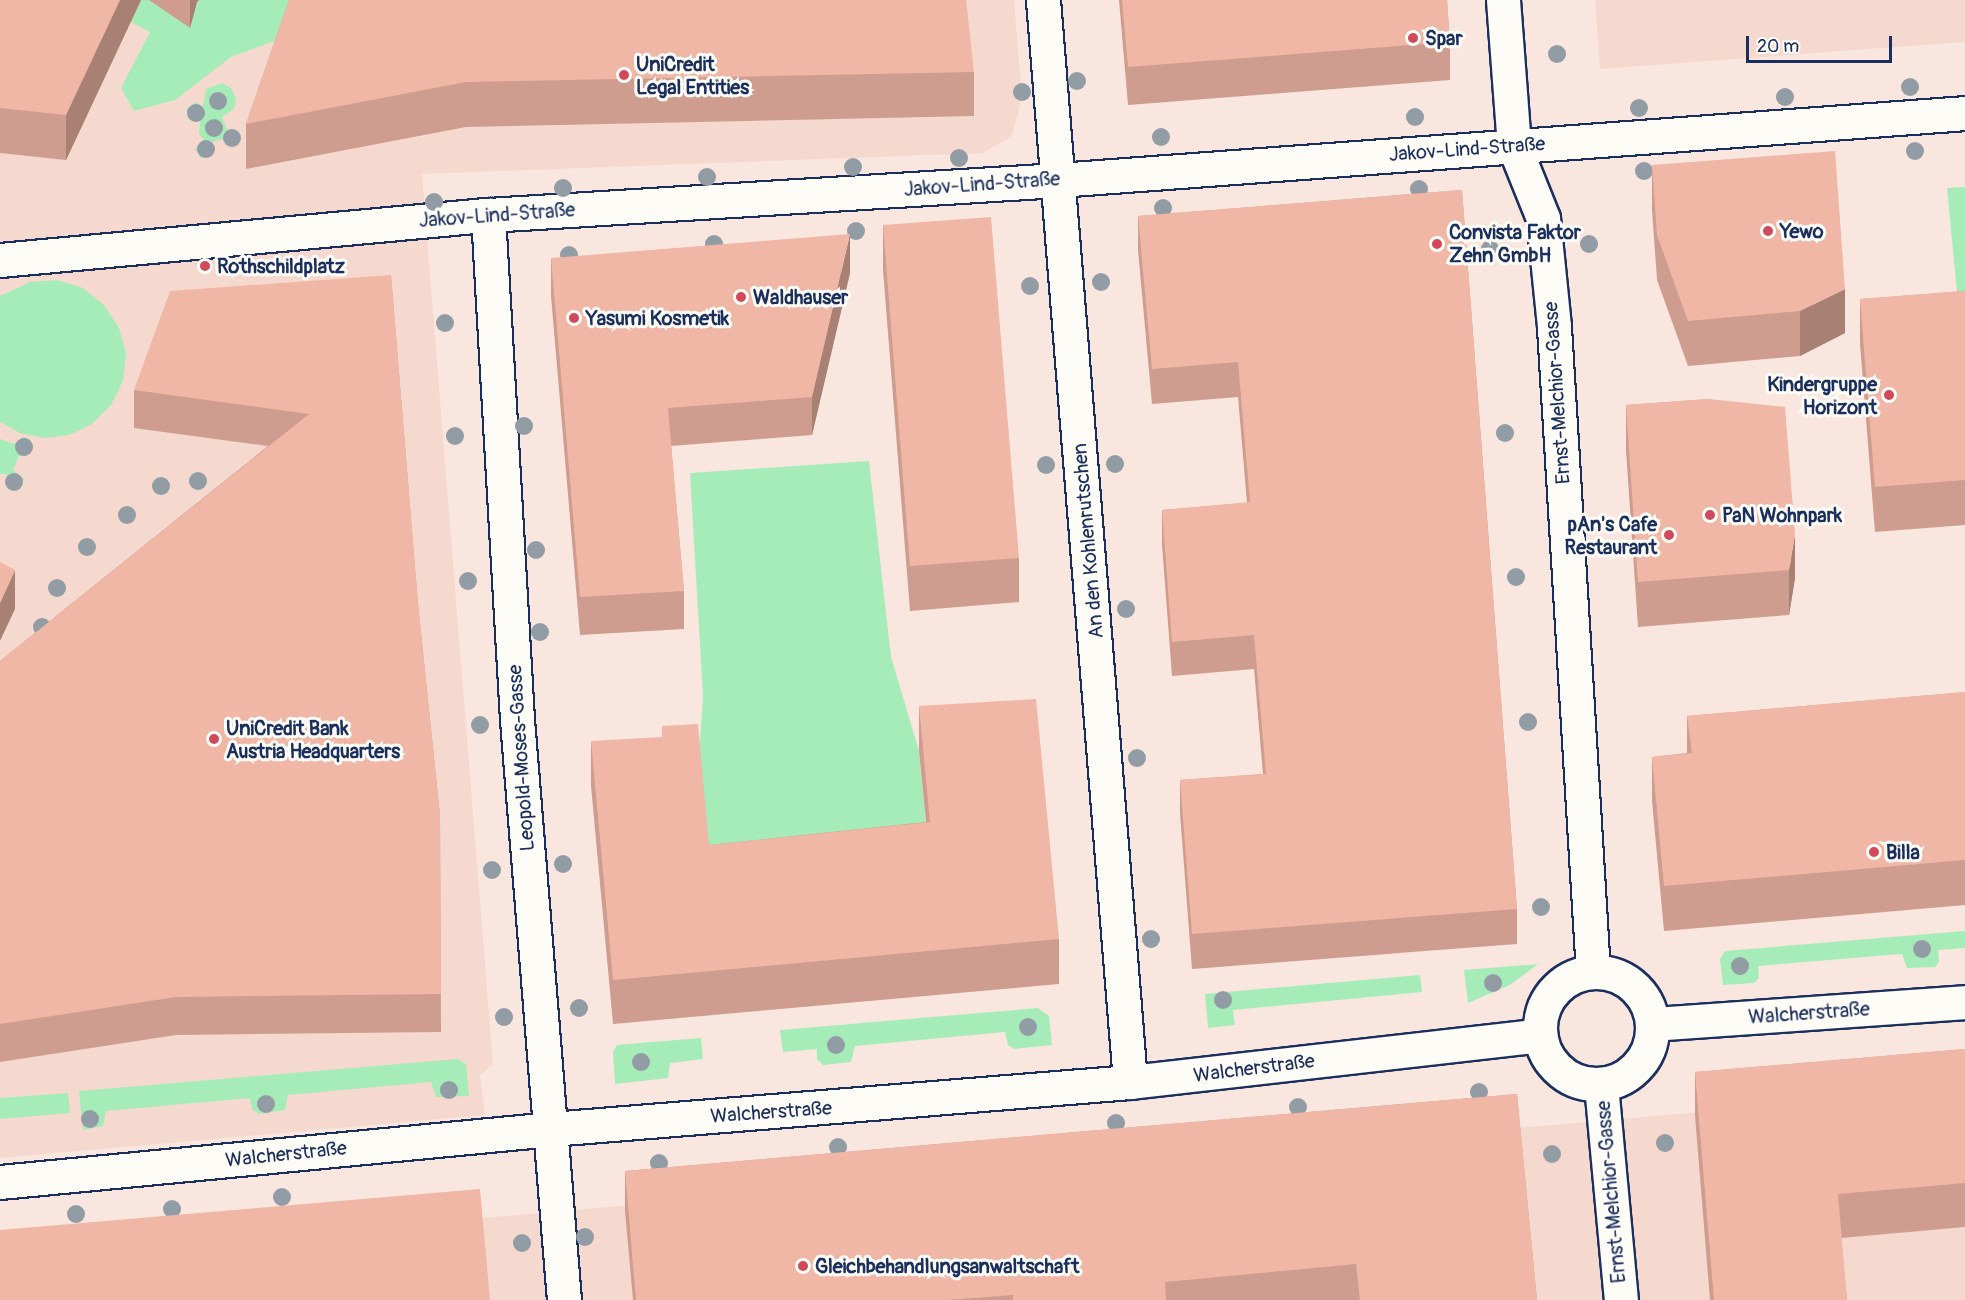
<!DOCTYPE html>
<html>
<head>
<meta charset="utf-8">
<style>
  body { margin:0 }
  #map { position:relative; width:1965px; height:1300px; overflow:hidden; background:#f9e7df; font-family:Pangolin,sans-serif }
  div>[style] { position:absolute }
  .built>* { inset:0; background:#f6d9ce }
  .green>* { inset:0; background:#a6ecb8 }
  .roads { filter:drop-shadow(2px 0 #1b2f5e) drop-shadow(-2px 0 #1b2f5e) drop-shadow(0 2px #1b2f5e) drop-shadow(0 -2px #1b2f5e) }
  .street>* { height:33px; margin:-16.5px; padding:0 16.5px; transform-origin:16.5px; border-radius:16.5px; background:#fdfcf7 }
  .street>.ring { margin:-16.5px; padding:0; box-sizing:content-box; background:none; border:33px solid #fdfcf7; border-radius:50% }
  .trees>* { width:18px; height:18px; margin:-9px; border-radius:50%; background:#929ca4 }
  .wall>* { inset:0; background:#ce9d8f }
  .shaded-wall>* { inset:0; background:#a88074 }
  .building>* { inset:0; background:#f0b7a6 }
  .dots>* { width:16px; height:16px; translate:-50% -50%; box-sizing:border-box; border:3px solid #fdfcf7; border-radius:50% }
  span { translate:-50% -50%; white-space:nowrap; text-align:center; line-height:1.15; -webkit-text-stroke:6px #fdfcf7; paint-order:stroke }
  .poi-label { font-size:20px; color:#1b2f5e; font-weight:700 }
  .left { translate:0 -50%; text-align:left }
  .right { translate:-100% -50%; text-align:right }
  .street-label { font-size:20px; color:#1b2f5e }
  .scale { position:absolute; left:1746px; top:36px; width:146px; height:27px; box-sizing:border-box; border:3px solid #1b2f5e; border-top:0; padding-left:8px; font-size:18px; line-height:21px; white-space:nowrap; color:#1b2f5e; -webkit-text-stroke:4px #fdfcf7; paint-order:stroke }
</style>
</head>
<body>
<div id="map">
  <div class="built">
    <i style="clip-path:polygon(0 0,1014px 0,1022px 97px,1012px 136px,983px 153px,422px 174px,493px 1064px,480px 1075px,485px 1115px,0 1158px)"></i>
    <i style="clip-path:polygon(1595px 0,1965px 0,1965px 42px,1600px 69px)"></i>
    <i style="clip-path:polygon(1965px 1089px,1965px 1300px,0 1300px,0 1260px)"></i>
  </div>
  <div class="green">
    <i style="clip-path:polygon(139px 0,386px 0,231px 57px,175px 100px,134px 111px,121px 88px,150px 32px,131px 22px)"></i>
    <i style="clip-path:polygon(222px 83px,231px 88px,236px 98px,234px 109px,222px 117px,227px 129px,240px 133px,240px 142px,232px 147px,223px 139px,211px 142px,212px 155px,201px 158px,195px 149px,204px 140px,199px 134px,200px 121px,189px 120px,186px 109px,196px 102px,203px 107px,206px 89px)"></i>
    <i style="clip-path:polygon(1965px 187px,1965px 291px,1957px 292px,1947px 188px)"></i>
    <i style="clip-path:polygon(57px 280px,83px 288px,104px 305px,119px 328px,126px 353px,123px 381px,111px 405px,92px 424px,69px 435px,45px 438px,20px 433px,0 422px,0 296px,30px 282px)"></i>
    <i style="clip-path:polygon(23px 437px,30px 439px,32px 449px,26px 456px,19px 456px,13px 470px,24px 479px,21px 487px,14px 489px,6px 485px,7px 474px,0 474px,0 439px,14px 444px)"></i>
    <i style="clip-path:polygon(869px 461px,891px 657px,919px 751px,930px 867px,709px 890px,698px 768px,703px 697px,690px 473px)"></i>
    <i style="clip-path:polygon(1965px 931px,1965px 948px,1938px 950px,1939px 962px,1935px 967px,1907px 968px,1902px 954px,1758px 966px,1759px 978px,1754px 983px,1723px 985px,1720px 959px,1725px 951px)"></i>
    <i style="clip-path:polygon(1538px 964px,1510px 985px,1468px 1003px,1464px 970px)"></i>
    <i style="clip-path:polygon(1420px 975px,1422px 992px,1233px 1010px,1235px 1025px,1208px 1028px,1205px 994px)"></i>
    <i style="clip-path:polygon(1038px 1008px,1049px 1016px,1052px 1045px,1014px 1049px,1008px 1045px,1005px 1032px,855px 1046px,851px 1062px,823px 1065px,817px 1059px,817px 1049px,783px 1052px,780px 1030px)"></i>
    <i style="clip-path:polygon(701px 1038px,703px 1059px,670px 1063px,668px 1078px,615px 1084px,613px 1052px,617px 1045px)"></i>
    <i style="clip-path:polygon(458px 1059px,466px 1064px,469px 1096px,436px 1097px,431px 1082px,288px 1095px,285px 1110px,259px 1114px,252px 1109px,250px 1098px,106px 1111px,103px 1126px,83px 1130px,79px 1091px)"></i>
    <i style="clip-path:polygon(68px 1093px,70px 1113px,0 1119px,0 1098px)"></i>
  </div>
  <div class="roads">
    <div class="street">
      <i style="left:1043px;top:0;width:1085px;rotate:85.4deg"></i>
      <i style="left:1503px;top:0;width:146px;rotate:85.7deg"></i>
      <i style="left:1514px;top:146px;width:78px;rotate:68.1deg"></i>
      <i style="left:1543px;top:218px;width:110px;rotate:84.2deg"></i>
      <i style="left:1554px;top:327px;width:646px;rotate:86.54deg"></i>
      <i style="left:488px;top:215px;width:506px;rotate:86.71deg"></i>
      <i style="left:517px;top:720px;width:582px;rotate:85.37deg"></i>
      <i style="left:0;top:260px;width:490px;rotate:-5.3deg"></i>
      <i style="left:488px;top:215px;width:571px;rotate:-3.51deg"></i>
      <i style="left:1058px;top:180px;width:909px;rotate:-4.22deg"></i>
      <i class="ring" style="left:1540px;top:972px;width:79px;height:79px"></i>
      <i style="left:1653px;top:1024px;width:313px;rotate:-4deg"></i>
      <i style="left:1601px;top:1085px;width:216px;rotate:84.7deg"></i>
      <i style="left:0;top:1182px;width:554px;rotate:-5.49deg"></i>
      <i style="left:551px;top:1129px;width:581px;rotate:-4.64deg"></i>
      <i style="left:1130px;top:1082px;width:413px;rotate:-6.5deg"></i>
    </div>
  </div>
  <div class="trees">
    <i style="left:1557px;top:54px"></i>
    <i style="left:1077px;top:81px"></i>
    <i style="left:1910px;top:87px"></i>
    <i style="left:1022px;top:92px"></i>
    <i style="left:1785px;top:97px"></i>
    <i style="left:218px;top:101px"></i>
    <i style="left:1639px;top:108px"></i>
    <i style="left:196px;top:113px"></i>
    <i style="left:1415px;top:117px"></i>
    <i style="left:214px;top:128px"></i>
    <i style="left:1161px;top:137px"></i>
    <i style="left:232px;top:138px"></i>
    <i style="left:206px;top:149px"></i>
    <i style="left:1915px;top:151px"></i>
    <i style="left:959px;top:158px"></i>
    <i style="left:853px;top:167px"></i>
    <i style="left:1644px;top:171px"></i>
    <i style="left:707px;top:177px"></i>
    <i style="left:563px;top:188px"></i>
    <i style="left:1419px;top:189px"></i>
    <i style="left:434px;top:202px"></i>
    <i style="left:1163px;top:208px"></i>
    <i style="left:856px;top:231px"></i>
    <i style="left:714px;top:244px"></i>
    <i style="left:1589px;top:244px"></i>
    <i style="left:1490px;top:249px"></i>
    <i style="left:569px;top:255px"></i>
    <i style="left:1101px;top:282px"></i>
    <i style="left:1030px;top:286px"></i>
    <i style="left:445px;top:323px"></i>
    <i style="left:524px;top:426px"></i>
    <i style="left:1505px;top:433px"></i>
    <i style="left:455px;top:436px"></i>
    <i style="left:24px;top:447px"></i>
    <i style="left:1115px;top:464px"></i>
    <i style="left:1046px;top:465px"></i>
    <i style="left:198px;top:481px"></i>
    <i style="left:14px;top:482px"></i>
    <i style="left:161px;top:486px"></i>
    <i style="left:127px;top:515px"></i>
    <i style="left:87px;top:547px"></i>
    <i style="left:536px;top:550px"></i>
    <i style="left:1516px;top:577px"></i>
    <i style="left:468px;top:581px"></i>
    <i style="left:57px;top:588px"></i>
    <i style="left:1126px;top:609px"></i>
    <i style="left:42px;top:627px"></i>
    <i style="left:540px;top:632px"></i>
    <i style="left:1528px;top:722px"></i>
    <i style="left:480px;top:725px"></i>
    <i style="left:1137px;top:758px"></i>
    <i style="left:563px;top:864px"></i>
    <i style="left:492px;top:870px"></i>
    <i style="left:1541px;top:907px"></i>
    <i style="left:1151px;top:939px"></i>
    <i style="left:1922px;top:949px"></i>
    <i style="left:1740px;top:966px"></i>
    <i style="left:1493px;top:983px"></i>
    <i style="left:1223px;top:1000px"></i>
    <i style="left:579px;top:1008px"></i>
    <i style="left:504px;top:1017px"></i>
    <i style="left:1028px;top:1027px"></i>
    <i style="left:836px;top:1045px"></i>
    <i style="left:641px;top:1062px"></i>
    <i style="left:449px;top:1090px"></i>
    <i style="left:1479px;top:1092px"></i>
    <i style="left:266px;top:1104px"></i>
    <i style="left:1298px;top:1107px"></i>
    <i style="left:90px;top:1119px"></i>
    <i style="left:1116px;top:1123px"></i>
    <i style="left:1665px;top:1143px"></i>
    <i style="left:838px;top:1147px"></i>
    <i style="left:1552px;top:1154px"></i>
    <i style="left:659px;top:1163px"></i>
    <i style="left:282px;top:1197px"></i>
    <i style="left:172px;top:1209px"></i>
    <i style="left:76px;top:1214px"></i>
    <i style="left:585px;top:1237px"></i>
    <i style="left:522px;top:1243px"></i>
  </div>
  <div class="wall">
    <i style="clip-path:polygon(0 0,141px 0,66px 160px,0 153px)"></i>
    <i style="clip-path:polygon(149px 0,199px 0,197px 2px,190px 28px)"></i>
    <i style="clip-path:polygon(289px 0,974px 72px,974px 116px,466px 127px,246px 169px,246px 124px)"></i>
    <i style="clip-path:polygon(1119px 0,1447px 0,1450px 42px,1450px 80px,1128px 105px)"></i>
    <i style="clip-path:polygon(1652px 165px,1845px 333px,1800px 356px,1688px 366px,1657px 280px,1652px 210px)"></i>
    <i style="clip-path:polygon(1462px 190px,1517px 909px,1517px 944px,1192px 969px,1180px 814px,1180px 780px,1263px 774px,1254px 669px,1172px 676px,1162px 545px,1162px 510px,1247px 503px,1238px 397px,1152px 404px,1138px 250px,1138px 216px)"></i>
    <i style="clip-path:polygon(883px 225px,1019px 558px,1019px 602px,910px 611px,883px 270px)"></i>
    <i style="clip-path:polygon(551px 258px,850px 273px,812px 435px,671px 446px,684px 591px,684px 629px,580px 635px,551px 296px)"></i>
    <i style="clip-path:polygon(391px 275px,418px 604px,440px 815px,441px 1032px,176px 1035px,0 1062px,0 661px,268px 446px,134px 428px,134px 390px)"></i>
    <i style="clip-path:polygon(1965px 291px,1965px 525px,1875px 532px,1860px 344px,1860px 299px)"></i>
    <i style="clip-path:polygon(1709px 399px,1795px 578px,1789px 615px,1638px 627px,1626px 450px,1626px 405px)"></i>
    <i style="clip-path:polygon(1965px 692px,1965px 905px,1664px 931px,1652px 801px,1652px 757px,1687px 753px,1687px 716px)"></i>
    <i style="clip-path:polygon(919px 706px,1059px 939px,1059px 984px,613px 1024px,591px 786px,591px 741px,709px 845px,926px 822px,919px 751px)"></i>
    <i style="clip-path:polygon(1965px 1049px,1965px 1227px,1841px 1238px,1847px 1300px,1710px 1300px,1695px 1116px,1695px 1072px)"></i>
    <i style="clip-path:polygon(1517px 1094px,1537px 1300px,633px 1300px,625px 1211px,625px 1171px)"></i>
  </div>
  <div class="shaded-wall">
    <i style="clip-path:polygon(120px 0,141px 0,66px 160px,66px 115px)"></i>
    <i style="clip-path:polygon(190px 0,199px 0,197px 2px,190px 28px)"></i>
    <i style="clip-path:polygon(850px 234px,850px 273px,812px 435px,812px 397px)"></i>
    <i style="clip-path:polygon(1845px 289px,1845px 333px,1800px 356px,1800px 311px)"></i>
    <i style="clip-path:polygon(1795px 534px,1795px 578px,1789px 615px,1789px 570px)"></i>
    <i style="clip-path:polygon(15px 570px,15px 609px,0 641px,0 603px)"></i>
  </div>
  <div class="building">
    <i style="clip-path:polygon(0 0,120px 0,66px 115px,0 108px)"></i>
    <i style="clip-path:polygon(289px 0,966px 0,974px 72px,466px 82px,246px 124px)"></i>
    <i style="clip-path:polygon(1122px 0,1447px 0,1450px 42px,1128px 67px)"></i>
    <i style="clip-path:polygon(1835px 151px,1845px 289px,1800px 311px,1688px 321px,1657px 235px,1652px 165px)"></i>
    <i style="clip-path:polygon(1462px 190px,1517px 909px,1192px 934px,1180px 780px,1266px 774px,1254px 635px,1172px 642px,1162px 510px,1250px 502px,1238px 362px,1152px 369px,1138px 216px)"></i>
    <i style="clip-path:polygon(991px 217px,1019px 558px,910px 566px,883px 225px)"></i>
    <i style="clip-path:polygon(850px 234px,812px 397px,668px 408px,684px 591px,580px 597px,551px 258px)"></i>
    <i style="clip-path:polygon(391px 275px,418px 604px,440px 815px,441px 994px,176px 997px,0 1024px,0 661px,309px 414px,134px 390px,170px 291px)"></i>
    <i style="clip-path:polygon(1965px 291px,1965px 480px,1875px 487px,1860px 299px)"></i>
    <i style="clip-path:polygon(1709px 399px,1785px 407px,1795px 534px,1789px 570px,1638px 582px,1626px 405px)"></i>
    <i style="clip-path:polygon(0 562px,15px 570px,0 603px)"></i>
    <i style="clip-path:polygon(1965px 692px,1965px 860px,1664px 886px,1652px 757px,1692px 753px,1687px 716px)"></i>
    <i style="clip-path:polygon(1036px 699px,1059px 939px,613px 980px,591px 741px,662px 737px,662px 726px,698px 724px,709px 845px,930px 822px,919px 706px)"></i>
    <i style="clip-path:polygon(1965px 1049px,1965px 1183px,1838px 1194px,1847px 1300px,1714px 1300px,1695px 1072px)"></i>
    <i style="clip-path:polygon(1517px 1094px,1537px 1300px,1360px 1300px,1356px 1264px,1165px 1282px,1166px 1300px,1013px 1300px,1013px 1295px,948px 1300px,636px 1300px,625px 1171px)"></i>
    <i style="clip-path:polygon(480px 1189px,490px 1300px,0 1300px,0 1230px)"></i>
  </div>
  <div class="dots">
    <i style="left:1413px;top:38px;background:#d1495b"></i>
    <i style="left:624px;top:75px;background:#d1495b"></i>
    <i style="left:1768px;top:231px;background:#d1495b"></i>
    <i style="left:1437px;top:244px;background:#d1495b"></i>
    <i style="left:205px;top:266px;background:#d1495b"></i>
    <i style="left:741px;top:297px;background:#d1495b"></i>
    <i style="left:574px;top:318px;background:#d1495b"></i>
    <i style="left:1889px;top:395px;background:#d1495b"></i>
    <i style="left:1710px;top:515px;background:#d1495b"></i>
    <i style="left:1669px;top:535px;background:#d1495b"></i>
    <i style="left:214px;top:739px;background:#d1495b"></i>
    <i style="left:1874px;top:852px;background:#d1495b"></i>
    <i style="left:803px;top:1266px;background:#d1495b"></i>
  </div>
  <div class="poi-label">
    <span class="left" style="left:1425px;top:38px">Spar</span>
    <span class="left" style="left:636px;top:76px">UniCredit<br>Legal Entities</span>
    <span class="left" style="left:1780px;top:231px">Yewo</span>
    <span class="left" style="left:1449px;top:244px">Convista Faktor<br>Zehn GmbH</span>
    <span class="left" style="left:217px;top:266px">Rothschildplatz</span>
    <span class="left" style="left:753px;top:297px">Waldhauser</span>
    <span class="left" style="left:586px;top:318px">Yasumi Kosmetik</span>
    <span class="right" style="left:1877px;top:396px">Kindergruppe<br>Horizont</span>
    <span class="left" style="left:1722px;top:515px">PaN Wohnpark</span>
    <span class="right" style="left:1657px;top:536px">pAn's Cafe<br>Restaurant</span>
    <span class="left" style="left:226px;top:740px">UniCredit Bank<br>Austria Headquarters</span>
    <span class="left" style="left:1886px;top:852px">Billa</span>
    <span class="left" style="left:815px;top:1266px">Gleichbehandlungsanwaltschaft</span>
  </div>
  <div class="street-label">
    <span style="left:1467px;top:149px;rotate:-4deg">Jakov-Lind-Straße</span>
    <span style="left:982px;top:184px;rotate:-4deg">Jakov-Lind-Straße</span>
    <span style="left:497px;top:215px;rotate:-4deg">Jakov-Lind-Straße</span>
    <span style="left:1557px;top:393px;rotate:-94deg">Ernst-Melchior-Gasse</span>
    <span style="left:1088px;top:541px;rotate:-95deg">An den Kohlenrutschen</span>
    <span style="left:521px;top:758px;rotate:-94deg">Leopold-Moses-Gasse</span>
    <span style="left:1809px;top:1013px;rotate:-4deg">Walcherstraße</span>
    <span style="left:1254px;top:1068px;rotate:-7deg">Walcherstraße</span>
    <span style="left:771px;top:1112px;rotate:-4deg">Walcherstraße</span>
    <span style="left:286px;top:1154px;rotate:-6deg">Walcherstraße</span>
    <span style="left:1611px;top:1192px;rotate:-95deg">Ernst-Melchior-Gasse</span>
  </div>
  <div class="scale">20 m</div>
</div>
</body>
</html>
